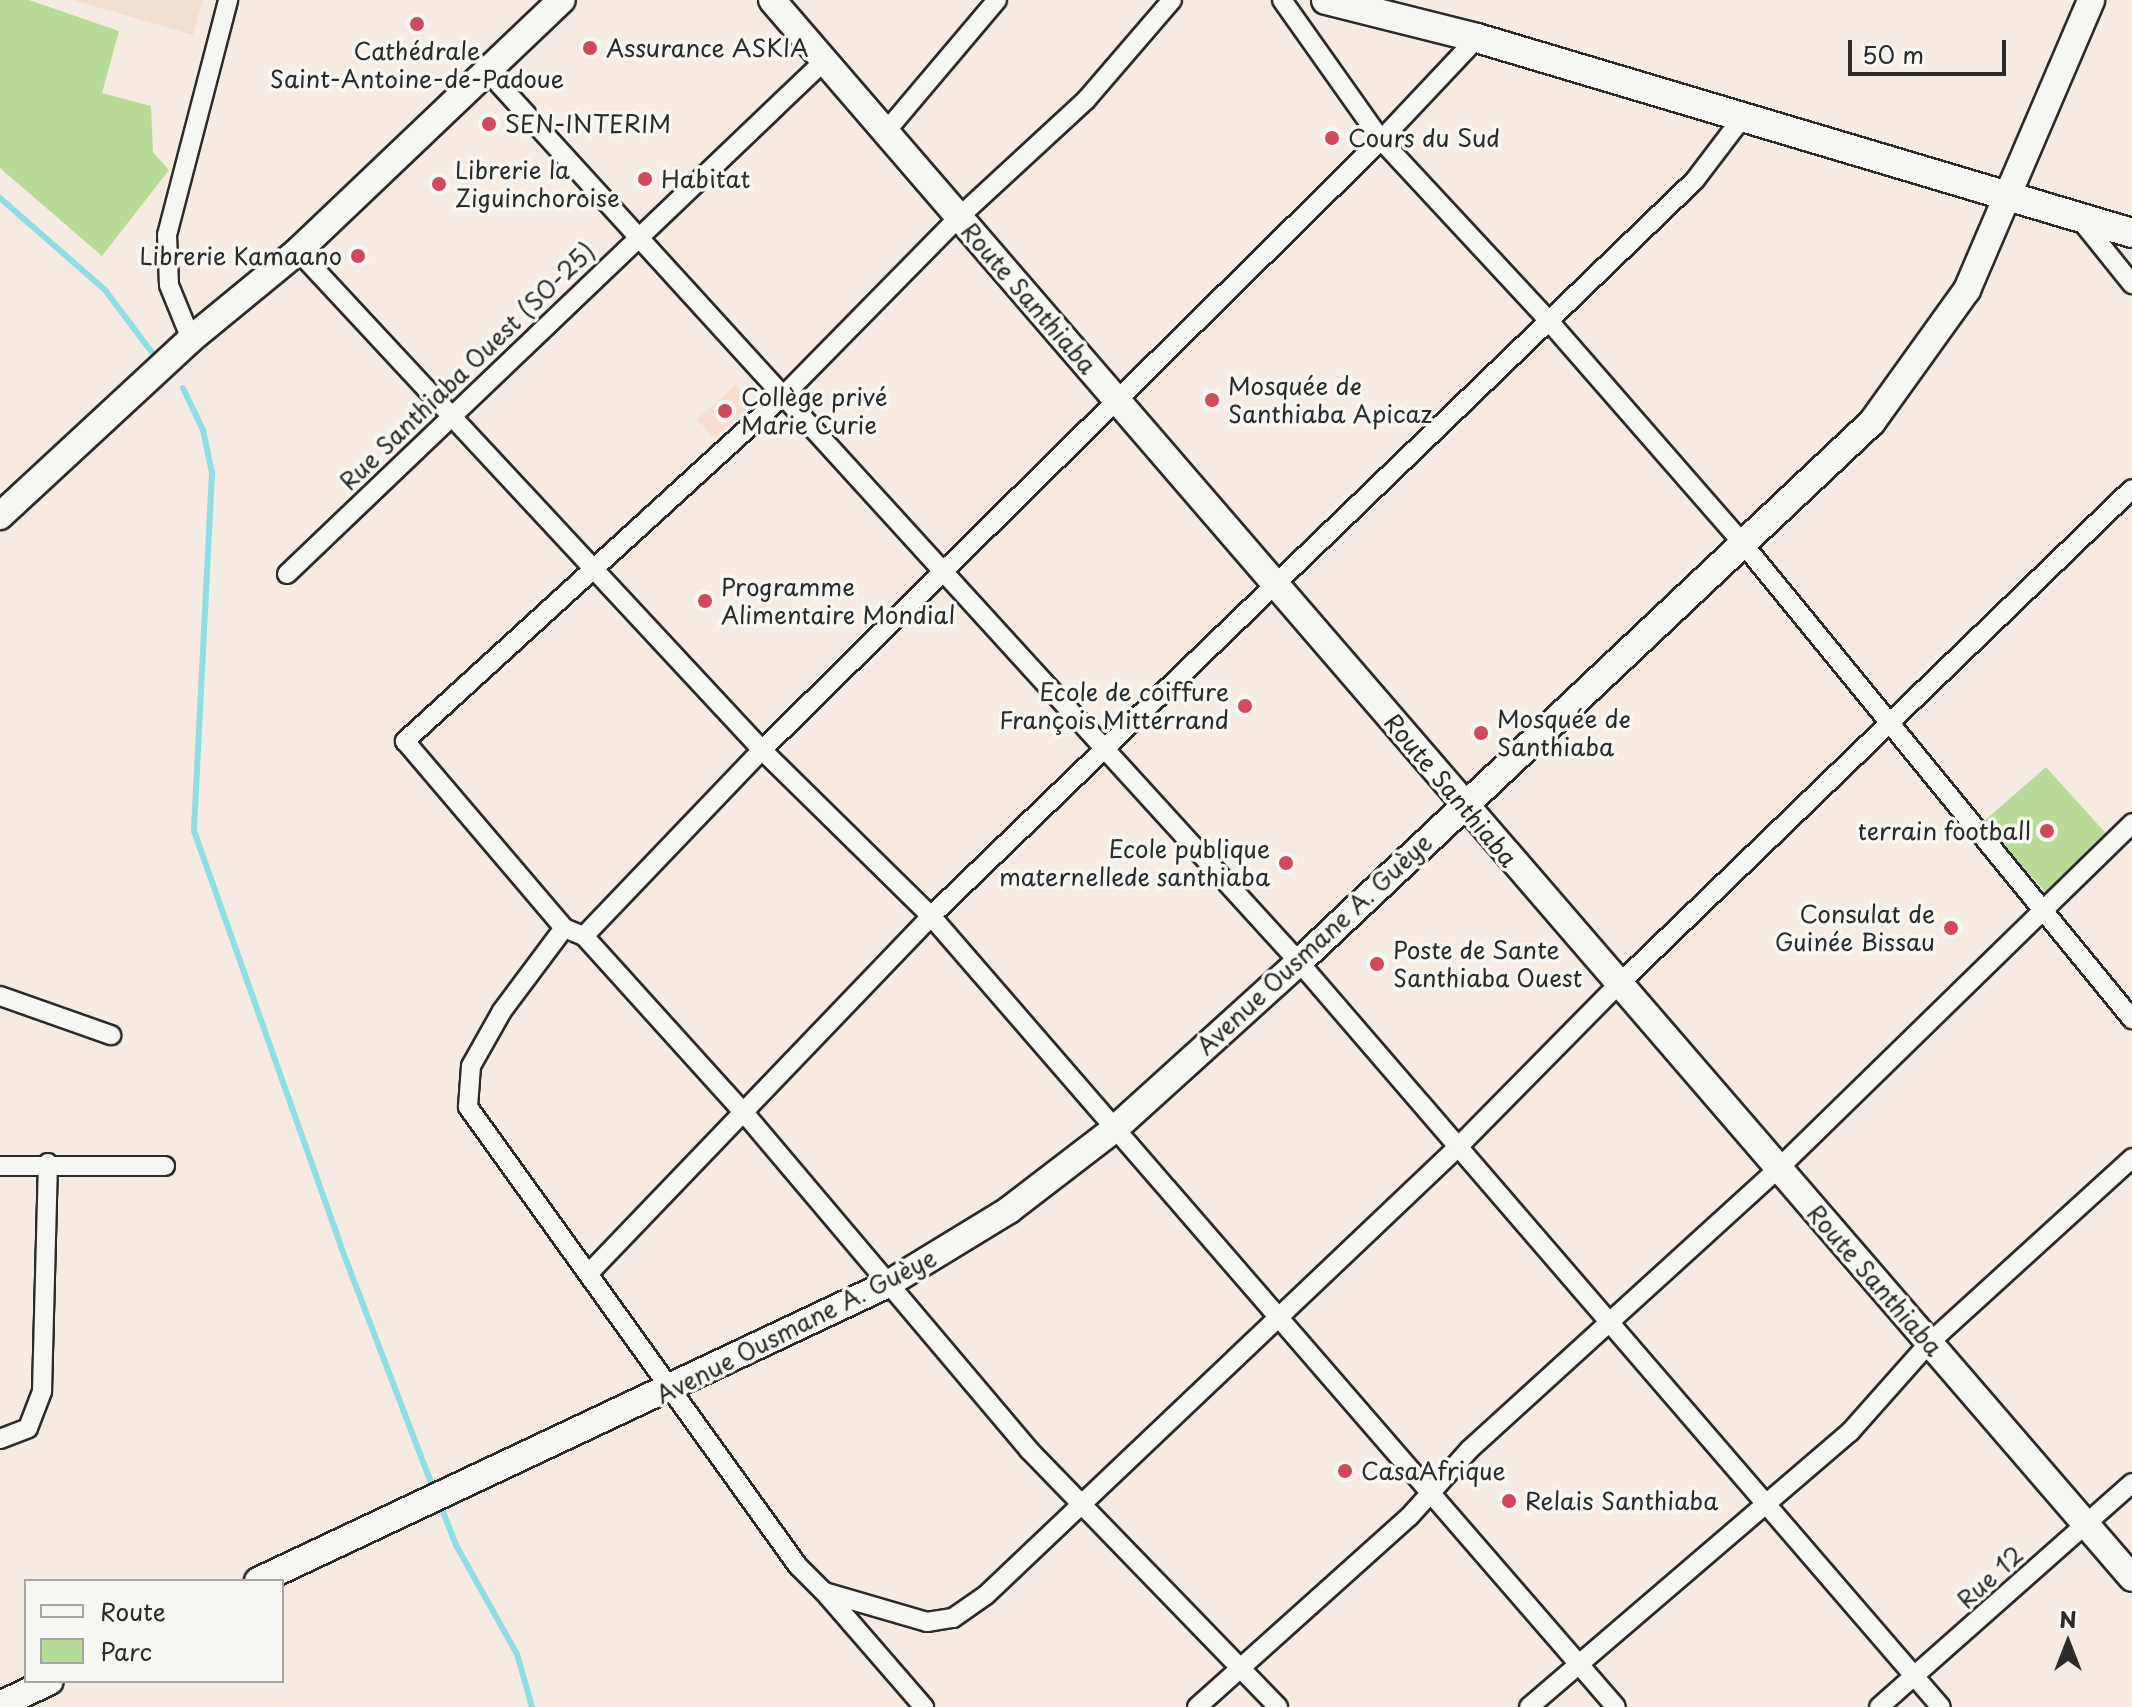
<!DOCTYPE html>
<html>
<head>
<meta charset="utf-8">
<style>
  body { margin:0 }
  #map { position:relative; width:2132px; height:1707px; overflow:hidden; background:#f5ebe2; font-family:"Playpen Sans",sans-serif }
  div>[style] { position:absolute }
  .built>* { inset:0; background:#f4decf }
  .green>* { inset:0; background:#b8dc97 }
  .stream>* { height:6px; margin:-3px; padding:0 3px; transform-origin:3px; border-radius:3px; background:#8ddfe5 }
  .roads { filter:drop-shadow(2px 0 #2b2b2b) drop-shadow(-2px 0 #2b2b2b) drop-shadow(0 2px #2b2b2b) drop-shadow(0 -2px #2b2b2b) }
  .street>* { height:18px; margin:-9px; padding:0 9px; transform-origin:9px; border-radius:9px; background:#f6f6f2 }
  .secondary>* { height:26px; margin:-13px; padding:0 13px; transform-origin:13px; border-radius:13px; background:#f6f6f2 }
  .primary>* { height:28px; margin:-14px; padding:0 14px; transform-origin:14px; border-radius:14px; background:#f6f6f2 }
  .dots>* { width:22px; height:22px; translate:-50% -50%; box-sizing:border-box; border:4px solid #f6f6f2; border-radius:50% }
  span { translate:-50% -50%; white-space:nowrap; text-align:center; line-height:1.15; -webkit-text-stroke:7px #f6f6f2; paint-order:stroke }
  .poi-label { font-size:24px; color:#2b2b2b }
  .left { translate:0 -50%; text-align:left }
  .right { translate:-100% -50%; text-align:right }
  .street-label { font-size:24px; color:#2b2b2b }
  .legend { position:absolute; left:24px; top:1579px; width:260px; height:104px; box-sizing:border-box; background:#f6f6f2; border:2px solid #a5a5a2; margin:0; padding:10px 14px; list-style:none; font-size:24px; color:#2b2b2b }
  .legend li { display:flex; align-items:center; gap:16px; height:40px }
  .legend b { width:40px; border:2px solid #a5a5a2 }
  .north { position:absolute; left:2028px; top:1603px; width:80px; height:80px; -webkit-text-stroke:6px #f6f6f2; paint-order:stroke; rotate:0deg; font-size:22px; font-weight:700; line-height:32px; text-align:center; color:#2b2b2b }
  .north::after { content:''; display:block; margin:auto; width:28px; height:36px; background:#2b2b2b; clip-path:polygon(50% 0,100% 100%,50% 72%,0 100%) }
  .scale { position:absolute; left:1848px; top:40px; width:158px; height:36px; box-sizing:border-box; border:4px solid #2b2b2b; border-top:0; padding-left:10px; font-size:24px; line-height:28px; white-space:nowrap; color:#2b2b2b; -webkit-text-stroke:6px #f6f6f2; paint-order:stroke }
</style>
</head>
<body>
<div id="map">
  <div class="built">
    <i style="clip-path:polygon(73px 0,203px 0,193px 35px)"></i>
    <i style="clip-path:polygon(736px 385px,752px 404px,714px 438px,697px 419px)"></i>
  </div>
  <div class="green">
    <i style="clip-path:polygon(0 0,29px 0,119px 31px,102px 93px,151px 106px,153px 152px,169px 170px,102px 256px,0 168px)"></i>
    <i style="clip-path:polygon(2046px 767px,2111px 839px,2048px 895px,1983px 822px)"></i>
  </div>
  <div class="stream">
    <i style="left:0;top:198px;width:140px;rotate:41.2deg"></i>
    <i style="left:105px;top:290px;width:81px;rotate:53deg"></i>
    <i style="left:183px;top:388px;width:47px;rotate:64.5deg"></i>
    <i style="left:203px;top:430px;width:44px;rotate:78.2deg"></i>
    <i style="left:212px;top:473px;width:358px;rotate:92.9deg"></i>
    <i style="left:194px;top:831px;width:441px;rotate:70.5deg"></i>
    <i style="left:341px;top:1247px;width:260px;rotate:69.1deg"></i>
    <i style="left:440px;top:1504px;width:44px;rotate:68.7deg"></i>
    <i style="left:456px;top:1545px;width:125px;rotate:60.8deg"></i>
    <i style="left:517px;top:1654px;width:55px;rotate:74.2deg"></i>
  </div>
  <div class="roads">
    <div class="street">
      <i style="left:1172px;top:0;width:132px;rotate:130.7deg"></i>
      <i style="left:1086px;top:100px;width:173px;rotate:137.3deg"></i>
      <i style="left:959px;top:217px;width:251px;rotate:134.5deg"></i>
      <i style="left:783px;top:396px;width:512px;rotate:137.61deg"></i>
      <i style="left:405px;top:741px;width:245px;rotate:49.6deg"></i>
      <i style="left:564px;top:928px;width:22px;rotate:22deg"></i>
      <i style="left:584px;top:936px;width:241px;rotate:47.9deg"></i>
      <i style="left:746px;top:1115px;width:439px;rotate:49.8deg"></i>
      <i style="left:1029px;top:1450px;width:358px;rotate:45.9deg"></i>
      <i style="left:1282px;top:0;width:171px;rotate:54.7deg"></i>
      <i style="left:1381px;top:140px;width:246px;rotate:47.1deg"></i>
      <i style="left:1548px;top:320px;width:298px;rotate:48.9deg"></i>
      <i style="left:1744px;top:545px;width:613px;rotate:50.7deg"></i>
      <i style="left:488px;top:72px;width:1204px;rotate:47.66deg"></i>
      <i style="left:1299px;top:962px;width:983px;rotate:49.25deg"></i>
      <i style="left:888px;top:129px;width:169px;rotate:-49.8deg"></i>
      <i style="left:2079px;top:218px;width:85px;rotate:51.2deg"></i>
      <i style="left:298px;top:251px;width:681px;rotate:47.08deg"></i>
      <i style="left:762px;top:750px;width:237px;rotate:44.5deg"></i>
      <i style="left:931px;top:916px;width:1046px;rotate:49.11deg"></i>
      <i style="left:191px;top:339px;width:58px;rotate:-112.2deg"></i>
      <i style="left:169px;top:285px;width:50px;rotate:-92.3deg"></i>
      <i style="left:167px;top:235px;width:243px;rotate:-75.4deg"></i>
      <i style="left:287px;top:574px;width:741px;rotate:-43.69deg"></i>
      <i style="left:564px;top:928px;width:104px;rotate:126.8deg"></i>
      <i style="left:502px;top:1011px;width:63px;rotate:119.4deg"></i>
      <i style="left:471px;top:1066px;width:41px;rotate:94.2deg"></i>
      <i style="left:468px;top:1107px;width:565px;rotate:54.29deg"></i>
      <i style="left:798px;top:1566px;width:37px;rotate:45deg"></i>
      <i style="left:824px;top:1592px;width:107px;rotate:16.2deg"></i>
      <i style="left:927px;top:1622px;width:26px;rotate:-9deg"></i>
      <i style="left:953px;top:1618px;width:40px;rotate:-34.9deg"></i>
      <i style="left:986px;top:1595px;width:652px;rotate:-43.51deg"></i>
      <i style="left:1459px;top:1146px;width:226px;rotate:-45.4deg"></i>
      <i style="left:1618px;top:985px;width:714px;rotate:-43.98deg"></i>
      <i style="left:584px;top:936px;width:257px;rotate:-46.3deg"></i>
      <i style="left:762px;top:750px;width:869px;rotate:-44.58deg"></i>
      <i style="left:1381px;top:140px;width:140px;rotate:-46.7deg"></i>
      <i style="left:0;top:996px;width:118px;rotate:19.4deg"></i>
      <i style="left:0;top:1166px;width:165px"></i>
      <i style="left:589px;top:1273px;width:494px;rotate:-46.2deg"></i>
      <i style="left:931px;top:916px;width:1061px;rotate:-43.93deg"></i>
      <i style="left:1695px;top:180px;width:78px;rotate:-52.8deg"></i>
      <i style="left:0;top:1439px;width:30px;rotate:-21deg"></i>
      <i style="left:28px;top:1428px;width:40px;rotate:-69deg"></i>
      <i style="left:42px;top:1391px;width:228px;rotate:-88.5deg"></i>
      <i style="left:826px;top:1594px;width:150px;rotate:49.1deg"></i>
      <i style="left:1197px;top:1707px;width:285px;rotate:-41.9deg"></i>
      <i style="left:1409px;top:1517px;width:91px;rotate:-48.1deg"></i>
      <i style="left:1470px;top:1449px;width:418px;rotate:-42.3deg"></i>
      <i style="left:1779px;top:1168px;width:494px;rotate:-44.3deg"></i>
      <i style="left:1529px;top:1707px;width:423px;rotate:-40.6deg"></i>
      <i style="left:1850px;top:1432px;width:119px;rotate:-48.4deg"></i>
      <i style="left:1929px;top:1343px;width:275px;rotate:-42.3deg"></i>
      <i style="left:1879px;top:1707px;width:338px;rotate:-41.5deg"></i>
    </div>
    <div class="secondary">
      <i style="left:772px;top:0;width:2083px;rotate:49.24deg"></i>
      <i style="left:0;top:516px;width:260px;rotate:-42.8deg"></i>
      <i style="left:191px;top:339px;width:139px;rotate:-39.4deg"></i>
      <i style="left:298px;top:251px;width:364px;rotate:-43.6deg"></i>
      <i style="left:258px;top:1581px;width:696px;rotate:-25.24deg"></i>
      <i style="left:888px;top:1284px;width:142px;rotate:-31.4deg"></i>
      <i style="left:1009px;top:1210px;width:136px;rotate:-37.5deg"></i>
      <i style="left:1117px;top:1127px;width:246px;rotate:-42.2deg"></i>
      <i style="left:1299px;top:962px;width:787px;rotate:-43.3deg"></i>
      <i style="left:1872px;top:422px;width:163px;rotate:-54.3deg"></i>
      <i style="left:1967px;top:290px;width:315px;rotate:-66.8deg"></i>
      <i style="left:0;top:1705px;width:55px;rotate:-25.6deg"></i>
    </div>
    <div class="primary">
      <i style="left:1326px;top:0;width:156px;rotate:14.1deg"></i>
      <i style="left:1477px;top:38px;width:683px;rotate:16.58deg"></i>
    </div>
  </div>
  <div class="dots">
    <i style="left:417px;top:24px;background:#d1495b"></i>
    <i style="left:590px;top:48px;background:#d1495b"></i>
    <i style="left:489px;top:124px;background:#d1495b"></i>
    <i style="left:1332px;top:138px;background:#d1495b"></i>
    <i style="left:645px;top:179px;background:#d1495b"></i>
    <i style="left:439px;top:184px;background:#d1495b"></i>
    <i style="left:358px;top:256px;background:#d1495b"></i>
    <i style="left:1212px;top:400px;background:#d1495b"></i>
    <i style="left:725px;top:411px;background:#d1495b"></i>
    <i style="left:705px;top:601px;background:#d1495b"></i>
    <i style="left:1245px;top:706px;background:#d1495b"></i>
    <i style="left:1481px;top:733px;background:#d1495b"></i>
    <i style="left:2047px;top:831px;background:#d1495b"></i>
    <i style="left:1286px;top:863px;background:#d1495b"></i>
    <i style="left:1951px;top:928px;background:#d1495b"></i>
    <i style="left:1377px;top:964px;background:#d1495b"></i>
    <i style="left:1345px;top:1471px;background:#d1495b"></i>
    <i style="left:1509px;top:1501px;background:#d1495b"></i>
  </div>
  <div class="poi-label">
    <span class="left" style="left:606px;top:48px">Assurance ASKIA</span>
    <span style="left:417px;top:65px">Cathédrale<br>Saint-Antoine-de-Padoue</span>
    <span class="left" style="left:505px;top:124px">SEN-INTERIM</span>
    <span class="left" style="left:1348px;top:138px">Cours du Sud</span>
    <span class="left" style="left:455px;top:184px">Librerie la<br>Ziguinchoroise</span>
    <span class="left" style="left:661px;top:179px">Habitat</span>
    <span class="right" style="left:342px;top:256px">Librerie Kamaano</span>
    <span class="left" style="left:1228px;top:400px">Mosquée de<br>Santhiaba Apicaz</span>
    <span class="left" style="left:741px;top:411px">Collège privé<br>Marie Curie</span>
    <span class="left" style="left:721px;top:601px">Programme<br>Alimentaire Mondial</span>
    <span class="right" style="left:1229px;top:706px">Ecole de coiffure<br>François Mitterrand</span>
    <span class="left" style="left:1497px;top:733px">Mosquée de<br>Santhiaba</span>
    <span class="right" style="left:2031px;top:831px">terrain football</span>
    <span class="right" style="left:1270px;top:863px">Ecole publique<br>maternellede santhiaba</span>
    <span class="right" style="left:1935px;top:928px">Consulat de<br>Guinée Bissau</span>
    <span class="left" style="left:1393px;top:964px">Poste de Sante<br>Santhiaba Ouest</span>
    <span class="left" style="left:1361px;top:1471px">CasaAfrique</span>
    <span class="left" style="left:1525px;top:1501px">Relais Santhiaba</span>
  </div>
  <div class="street-label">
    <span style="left:1029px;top:298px;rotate:49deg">Route Santhiaba</span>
    <span style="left:467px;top:366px;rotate:-44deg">Rue Santhiaba Ouest (SO-25)</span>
    <span style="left:1451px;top:790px;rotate:50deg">Route Santhiaba</span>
    <span style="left:1314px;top:944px;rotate:-43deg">Avenue Ousmane A. Guèye</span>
    <span style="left:1875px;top:1280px;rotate:49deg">Route Santhiaba</span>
    <span style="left:796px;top:1326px;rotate:-27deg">Avenue Ousmane A. Guèye</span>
    <span style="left:1990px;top:1577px;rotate:-42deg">Rue 12</span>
  </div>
  <ul class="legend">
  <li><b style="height:10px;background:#f6f6f2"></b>Route</li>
  <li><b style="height:22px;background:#b8dc97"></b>Parc</li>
  </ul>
  <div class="north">N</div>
  <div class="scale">50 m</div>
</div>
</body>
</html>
